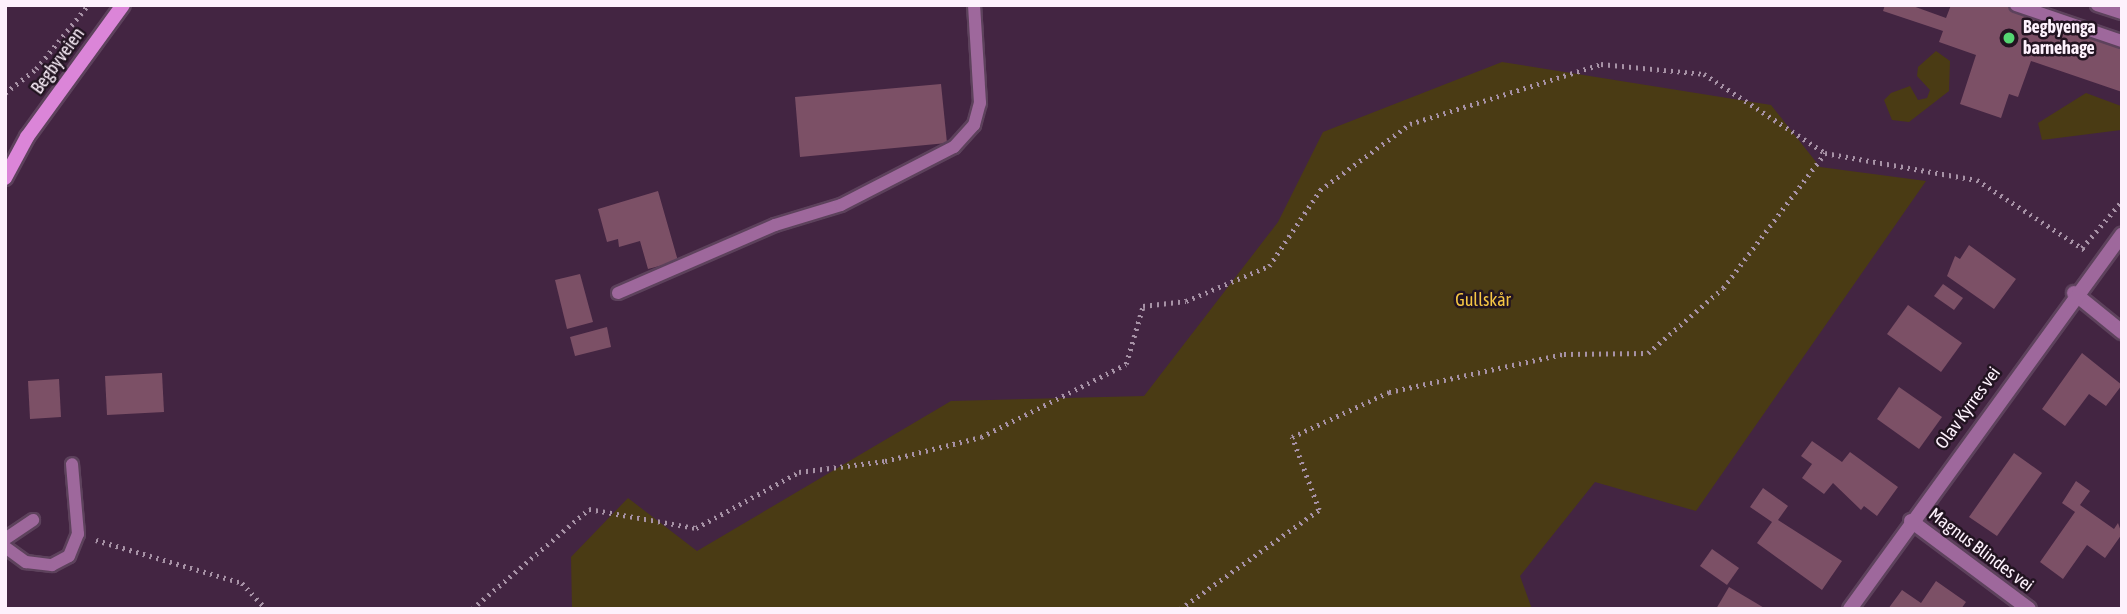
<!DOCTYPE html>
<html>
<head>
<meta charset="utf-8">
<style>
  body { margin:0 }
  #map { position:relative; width:2127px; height:614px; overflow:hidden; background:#432542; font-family:"Asap Condensed",sans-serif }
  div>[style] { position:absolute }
  .green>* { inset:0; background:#4a3b14 }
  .building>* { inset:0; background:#7c5066 }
  .path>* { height:4.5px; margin-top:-2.25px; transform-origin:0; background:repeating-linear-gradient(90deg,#a792a6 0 2px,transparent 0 7px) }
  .roads { filter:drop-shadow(2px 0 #5d425c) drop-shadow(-2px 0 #5d425c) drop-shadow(0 2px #5d425c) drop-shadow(0 -2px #5d425c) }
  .service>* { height:12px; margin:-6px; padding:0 6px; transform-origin:6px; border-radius:6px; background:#9e689c }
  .minor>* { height:14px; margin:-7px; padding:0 7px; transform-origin:7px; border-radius:7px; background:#9e689c }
  .secondary>* { height:14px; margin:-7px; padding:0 7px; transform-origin:7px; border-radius:7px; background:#db85d8 }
  .dots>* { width:19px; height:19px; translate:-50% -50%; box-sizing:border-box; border:4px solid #221421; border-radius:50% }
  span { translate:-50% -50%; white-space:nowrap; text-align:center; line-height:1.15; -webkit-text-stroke:5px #221421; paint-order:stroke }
  .poi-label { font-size:18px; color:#fdf1fc; font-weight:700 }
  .left { translate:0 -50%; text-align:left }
  .street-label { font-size:18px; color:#fdf1fc }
  .park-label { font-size:18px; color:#f6c644 }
  .frame { position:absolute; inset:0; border:7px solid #fdf1fc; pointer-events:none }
</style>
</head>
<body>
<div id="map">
  <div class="green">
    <i style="clip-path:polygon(1936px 51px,1950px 61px,1949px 91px,1909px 122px,1892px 120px,1884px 100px,1891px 93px,1910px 86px,1918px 100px,1927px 98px,1930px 90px,1917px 76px,1918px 67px)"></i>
    <i style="clip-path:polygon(1502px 62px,1771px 105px,1820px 167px,1926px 181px,1696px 511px,1595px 482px,1520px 576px,1532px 609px,572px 609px,571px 557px,628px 498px,697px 551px,951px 401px,1144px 396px,1278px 222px,1323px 132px)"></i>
    <i style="clip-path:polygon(2086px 93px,2121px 106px,2121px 130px,2042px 140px,2038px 123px)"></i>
  </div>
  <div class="building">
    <i style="clip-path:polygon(1885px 5px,1910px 5px,1946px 18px,1951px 5px,2004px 5px,2122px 47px,2122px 92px,2031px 61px,2018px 97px,2009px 94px,2001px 118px,1960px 104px,1976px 55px,1939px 42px,1943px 31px,1883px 11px)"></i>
    <i style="clip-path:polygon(941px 84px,947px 143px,800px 157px,795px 97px)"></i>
    <i style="clip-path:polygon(658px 191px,678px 261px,648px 269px,640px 241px,619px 247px,618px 239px,607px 242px,598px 209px)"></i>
    <i style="clip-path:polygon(1969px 245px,2016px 279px,1994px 309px,1947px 276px,1955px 256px,1960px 259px)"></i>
    <i style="clip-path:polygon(580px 274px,593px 322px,567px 329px,555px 280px)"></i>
    <i style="clip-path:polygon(1943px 284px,1963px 298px,1954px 310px,1934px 296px)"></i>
    <i style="clip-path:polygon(1908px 305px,1962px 343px,1941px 372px,1887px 334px)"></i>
    <i style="clip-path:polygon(607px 327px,611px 347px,575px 356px,570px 337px)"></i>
    <i style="clip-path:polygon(2082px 353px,2122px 385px,2106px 406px,2089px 394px,2065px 426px,2042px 409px)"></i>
    <i style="clip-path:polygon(162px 373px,164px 412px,107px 415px,105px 376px)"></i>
    <i style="clip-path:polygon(59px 379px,61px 417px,30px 419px,28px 381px)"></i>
    <i style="clip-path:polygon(1899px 387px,1942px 417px,1919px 449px,1877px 419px)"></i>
    <i style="clip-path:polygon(1812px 441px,1842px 462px,1850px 452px,1898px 487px,1877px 516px,1864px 506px,1861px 510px,1833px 483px,1824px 494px,1802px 478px,1812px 464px,1801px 456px)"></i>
    <i style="clip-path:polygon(2014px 453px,2042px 473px,1997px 536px,1969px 517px)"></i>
    <i style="clip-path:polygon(2076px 481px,2090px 491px,2080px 505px,2114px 529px,2118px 523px,2122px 534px,2105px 558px,2087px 545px,2063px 579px,2040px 562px,2075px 512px,2062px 503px)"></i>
    <i style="clip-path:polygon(1763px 488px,1788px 506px,1778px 520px,1842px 561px,1822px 590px,1757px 543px,1772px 522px,1750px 507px)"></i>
    <i style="clip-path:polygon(1712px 549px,1739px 568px,1727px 585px,1700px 566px)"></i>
    <i style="clip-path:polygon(1936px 581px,1966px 602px,1961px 609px,1888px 609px,1902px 590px,1921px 603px)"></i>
    <i style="clip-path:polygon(1729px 587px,1766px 609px,1716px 609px)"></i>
  </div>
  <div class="path">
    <i style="left:5px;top:93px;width:39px;rotate:-38deg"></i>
    <i style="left:36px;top:69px;width:82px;rotate:-50.9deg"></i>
    <i style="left:2082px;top:248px;width:62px;rotate:-49.6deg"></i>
    <i style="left:96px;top:540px;width:152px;rotate:16.4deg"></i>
    <i style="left:242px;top:583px;width:35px;rotate:47deg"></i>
    <i style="left:472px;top:609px;width:154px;rotate:-40.5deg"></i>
    <i style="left:589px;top:509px;width:109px;rotate:10.1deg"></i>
    <i style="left:696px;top:528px;width:117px;rotate:-28.5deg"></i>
    <i style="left:799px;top:472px;width:87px;rotate:-7.3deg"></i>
    <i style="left:885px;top:461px;width:99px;rotate:-14deg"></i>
    <i style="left:981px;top:437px;width:162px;rotate:-26.7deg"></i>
    <i style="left:1126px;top:364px;width:60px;rotate:-73.7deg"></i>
    <i style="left:1143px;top:306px;width:43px;rotate:-6.6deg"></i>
    <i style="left:1186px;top:301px;width:90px;rotate:-22.9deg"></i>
    <i style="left:1269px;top:266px;width:92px;rotate:-56.1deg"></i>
    <i style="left:1320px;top:190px;width:112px;rotate:-36.3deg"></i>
    <i style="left:1410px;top:124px;width:200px;rotate:-17.4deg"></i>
    <i style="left:1601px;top:64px;width:103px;rotate:5.5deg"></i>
    <i style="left:1704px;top:74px;width:145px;rotate:33.1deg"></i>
    <i style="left:1825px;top:153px;width:154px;rotate:10.1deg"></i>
    <i style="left:1977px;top:180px;width:129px;rotate:32.9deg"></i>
    <i style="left:1180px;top:609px;width:171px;rotate:-35.5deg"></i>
    <i style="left:1319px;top:510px;width:78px;rotate:-110.3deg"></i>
    <i style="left:1292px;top:437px;width:107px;rotate:-24.9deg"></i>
    <i style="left:1389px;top:392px;width:179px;rotate:-12.3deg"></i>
    <i style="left:1564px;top:354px;width:84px;rotate:-0.7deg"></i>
    <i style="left:1648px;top:353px;width:99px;rotate:-40.9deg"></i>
    <i style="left:1723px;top:288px;width:169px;rotate:-52.9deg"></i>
  </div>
  <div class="roads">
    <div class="service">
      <i style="left:2016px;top:5px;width:112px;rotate:18.8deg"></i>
      <i style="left:2097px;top:5px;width:26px;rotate:18deg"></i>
      <i style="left:618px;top:293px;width:171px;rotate:-23.4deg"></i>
      <i style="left:775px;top:225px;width:69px;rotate:-16.9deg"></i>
      <i style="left:841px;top:205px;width:127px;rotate:-27.2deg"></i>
      <i style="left:954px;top:147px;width:30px;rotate:-48deg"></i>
      <i style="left:974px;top:125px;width:23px;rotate:-75deg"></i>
      <i style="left:980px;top:103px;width:98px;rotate:-93.5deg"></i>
      <i style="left:5px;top:539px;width:34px;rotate:-34deg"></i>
      <i style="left:5px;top:547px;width:26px;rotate:36deg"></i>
      <i style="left:26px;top:562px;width:26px;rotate:7deg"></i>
      <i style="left:52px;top:565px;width:19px;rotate:-28deg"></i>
      <i style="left:69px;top:556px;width:24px;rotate:-68deg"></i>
      <i style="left:78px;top:534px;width:70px;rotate:-94.9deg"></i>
    </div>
    <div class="minor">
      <i style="left:2074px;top:293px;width:62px;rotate:39.1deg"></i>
      <i style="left:1911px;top:521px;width:147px;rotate:36.7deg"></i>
      <i style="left:1850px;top:609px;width:463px;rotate:-54deg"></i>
    </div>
    <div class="secondary">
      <i style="left:5px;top:178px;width:47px;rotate:-61.8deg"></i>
      <i style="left:27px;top:137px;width:163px;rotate:-54deg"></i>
    </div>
  </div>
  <div class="dots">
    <i style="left:2009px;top:38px;background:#54d672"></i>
  </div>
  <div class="poi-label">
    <span class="left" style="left:2023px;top:38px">Begbyenga<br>barnehage</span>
  </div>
  <div class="street-label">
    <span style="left:58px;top:61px;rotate:-54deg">Begbyveien</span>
    <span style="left:1968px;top:408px;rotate:-54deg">Olav Kyrres vei</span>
    <span style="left:1981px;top:550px;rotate:37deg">Magnus Blindes vei</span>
  </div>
  <div class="park-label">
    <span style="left:1483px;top:300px">Gullskår</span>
  </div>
  <div class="frame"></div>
</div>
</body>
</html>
